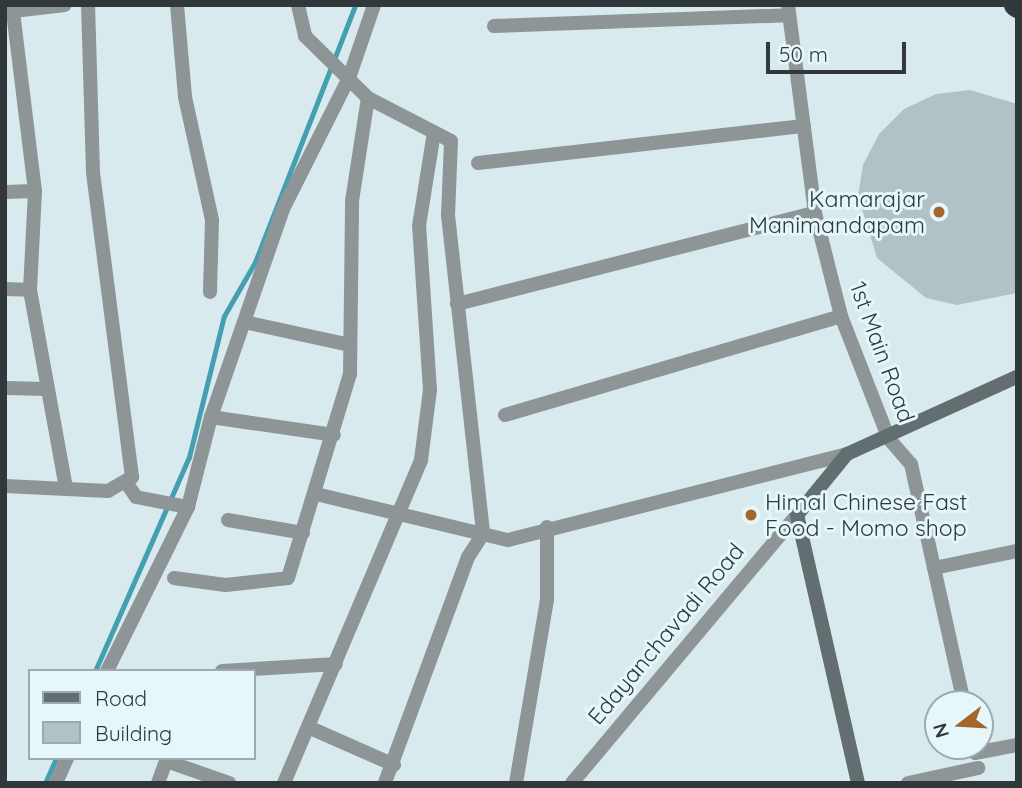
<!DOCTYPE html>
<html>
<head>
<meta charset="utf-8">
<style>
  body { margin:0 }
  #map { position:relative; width:1022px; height:788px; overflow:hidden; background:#d8eaee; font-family:Quicksand,sans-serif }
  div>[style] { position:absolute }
  .stream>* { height:5px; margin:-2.5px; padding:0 2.5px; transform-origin:2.5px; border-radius:2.5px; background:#449fb0 }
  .building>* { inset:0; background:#b1c2c6 }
  .street>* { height:14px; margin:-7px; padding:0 7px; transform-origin:7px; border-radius:7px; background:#8d9596 }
  .secondary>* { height:14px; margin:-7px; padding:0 7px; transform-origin:7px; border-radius:7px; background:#636e70 }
  .highway>* { height:21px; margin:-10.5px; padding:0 10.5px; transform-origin:10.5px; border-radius:10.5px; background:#2d3c3f }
  .dots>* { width:19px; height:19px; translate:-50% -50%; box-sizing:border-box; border:4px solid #e5f7fb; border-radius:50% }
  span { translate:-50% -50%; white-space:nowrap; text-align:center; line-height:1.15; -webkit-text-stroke:6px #e5f7fb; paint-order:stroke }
  .poi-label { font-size:23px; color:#313839 }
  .right { translate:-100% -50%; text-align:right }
  .left { translate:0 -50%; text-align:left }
  .street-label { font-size:23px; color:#313839 }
  .frame { position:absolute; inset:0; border:7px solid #313839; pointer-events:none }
  .legend { position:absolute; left:28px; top:669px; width:228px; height:91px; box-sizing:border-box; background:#e5f7fb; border:2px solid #9dabad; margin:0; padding:9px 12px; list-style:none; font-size:21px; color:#313839 }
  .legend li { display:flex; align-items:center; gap:14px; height:35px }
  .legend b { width:35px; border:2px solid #9dabad }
  .north { position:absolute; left:924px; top:690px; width:70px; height:70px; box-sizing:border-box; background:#e5f7fb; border:2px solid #9dabad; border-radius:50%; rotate:253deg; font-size:19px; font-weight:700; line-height:28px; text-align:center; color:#313839 }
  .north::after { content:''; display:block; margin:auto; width:24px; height:32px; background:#a4672b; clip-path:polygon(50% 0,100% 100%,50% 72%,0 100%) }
  .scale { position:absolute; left:766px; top:42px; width:140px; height:32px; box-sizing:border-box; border:4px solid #313839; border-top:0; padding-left:9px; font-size:21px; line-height:24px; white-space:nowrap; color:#313839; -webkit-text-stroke:5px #e5f7fb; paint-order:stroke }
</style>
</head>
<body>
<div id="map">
  <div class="stream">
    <i style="left:95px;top:671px;width:234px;rotate:-66.3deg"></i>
    <i style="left:189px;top:457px;width:145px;rotate:-76.1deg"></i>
    <i style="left:224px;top:316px;width:62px;rotate:-60.1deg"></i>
    <i style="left:255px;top:262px;width:276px;rotate:-68.7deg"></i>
    <i style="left:45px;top:783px;width:27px;rotate:-66deg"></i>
  </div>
  <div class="building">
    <i style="clip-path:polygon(970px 90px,1017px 104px,1017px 293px,957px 305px,926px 298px,877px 258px,858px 196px,863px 165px,879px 134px,904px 109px,936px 94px)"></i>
  </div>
  <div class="street">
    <i style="left:177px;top:5px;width:92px;rotate:85deg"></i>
    <i style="left:185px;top:97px;width:126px;rotate:77.6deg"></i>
    <i style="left:212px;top:220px;width:72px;rotate:91.6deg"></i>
    <i style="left:298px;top:5px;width:32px;rotate:77deg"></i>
    <i style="left:305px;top:36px;width:88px;rotate:44.5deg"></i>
    <i style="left:368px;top:98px;width:93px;rotate:27.4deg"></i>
    <i style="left:451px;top:141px;width:74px;rotate:92.3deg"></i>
    <i style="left:448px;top:215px;width:321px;rotate:83.7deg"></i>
    <i style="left:483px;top:534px;width:27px;rotate:123deg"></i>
    <i style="left:468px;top:557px;width:241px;rotate:110.2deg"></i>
    <i style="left:788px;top:5px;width:210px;rotate:82.6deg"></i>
    <i style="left:815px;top:213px;width:106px;rotate:75.8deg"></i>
    <i style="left:841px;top:316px;width:132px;rotate:68.7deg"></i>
    <i style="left:889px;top:439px;width:33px;rotate:49deg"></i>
    <i style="left:911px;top:464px;width:246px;rotate:77.5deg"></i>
    <i style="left:5px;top:12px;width:60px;rotate:-6.7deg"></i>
    <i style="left:494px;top:26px;width:295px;rotate:-2.1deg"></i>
    <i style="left:478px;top:163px;width:328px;rotate:-6.5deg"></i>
    <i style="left:5px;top:192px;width:30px;rotate:-2deg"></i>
    <i style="left:5px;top:289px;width:25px;rotate:2deg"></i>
    <i style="left:30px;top:290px;width:99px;rotate:-87.1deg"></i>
    <i style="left:35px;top:191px;width:181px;rotate:-97deg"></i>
    <i style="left:30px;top:290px;width:202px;rotate:79.7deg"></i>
    <i style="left:457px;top:304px;width:369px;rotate:-14.3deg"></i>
    <i style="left:244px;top:322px;width:108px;rotate:12.2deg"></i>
    <i style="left:5px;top:388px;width:42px;rotate:1.4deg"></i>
    <i style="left:505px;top:415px;width:350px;rotate:-16.4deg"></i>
    <i style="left:211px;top:417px;width:124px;rotate:8.3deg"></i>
    <i style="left:128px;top:485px;width:14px;rotate:56deg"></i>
    <i style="left:136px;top:497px;width:53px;rotate:10.9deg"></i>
    <i style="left:5px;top:486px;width:103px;rotate:2.8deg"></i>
    <i style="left:108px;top:491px;width:28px;rotate:-30deg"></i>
    <i style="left:132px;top:477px;width:307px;rotate:-97.3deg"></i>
    <i style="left:93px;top:172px;width:167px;rotate:-91.7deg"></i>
    <i style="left:316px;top:494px;width:197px;rotate:13.5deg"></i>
    <i style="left:508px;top:540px;width:350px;rotate:-14.2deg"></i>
    <i style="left:228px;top:520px;width:76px;rotate:9.8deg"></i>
    <i style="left:934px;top:568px;width:85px;rotate:-11.6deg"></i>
    <i style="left:174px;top:578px;width:52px;rotate:7.7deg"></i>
    <i style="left:226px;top:585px;width:62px;rotate:-6.4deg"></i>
    <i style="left:288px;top:578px;width:213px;rotate:-73.1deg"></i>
    <i style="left:350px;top:374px;width:173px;rotate:-89.3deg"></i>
    <i style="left:352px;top:201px;width:104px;rotate:-81.2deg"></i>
    <i style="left:107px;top:671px;width:183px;rotate:-63.7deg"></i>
    <i style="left:188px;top:507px;width:93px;rotate:-75.7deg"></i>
    <i style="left:211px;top:417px;width:220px;rotate:-70.9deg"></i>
    <i style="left:283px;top:209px;width:147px;rotate:-63.3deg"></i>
    <i style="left:349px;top:78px;width:77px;rotate:-71.1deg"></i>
    <i style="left:222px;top:671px;width:114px;rotate:-3.5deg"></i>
    <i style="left:308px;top:727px;width:94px;rotate:23.8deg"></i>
    <i style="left:975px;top:753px;width:43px;rotate:-10.8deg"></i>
    <i style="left:166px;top:761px;width:67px;rotate:19.2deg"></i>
    <i style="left:56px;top:783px;width:27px;rotate:-66deg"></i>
    <i style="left:158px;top:783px;width:27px;rotate:-70deg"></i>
    <i style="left:284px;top:783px;width:351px;rotate:-67deg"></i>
    <i style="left:421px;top:460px;width:71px;rotate:-82.7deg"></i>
    <i style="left:430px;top:390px;width:164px;rotate:-93.8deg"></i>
    <i style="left:419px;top:226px;width:95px;rotate:-80.9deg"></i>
    <i style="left:516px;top:783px;width:187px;rotate:-80.4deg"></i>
    <i style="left:547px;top:599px;width:72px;rotate:-90deg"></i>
    <i style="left:572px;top:783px;width:350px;rotate:-50deg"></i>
    <i style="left:908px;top:783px;width:72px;rotate:-12.1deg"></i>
  </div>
  <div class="secondary">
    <i style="left:858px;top:783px;width:275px;rotate:-102.8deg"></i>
    <i style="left:797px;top:515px;width:79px;rotate:-50.7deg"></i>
    <i style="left:847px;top:454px;width:187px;rotate:-24.4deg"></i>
  </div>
  <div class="highway">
    <i style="left:1014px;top:5px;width:4px;rotate:34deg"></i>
  </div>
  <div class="dots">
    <i style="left:939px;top:212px;background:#a4672b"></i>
    <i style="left:751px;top:515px;background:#a4672b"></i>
  </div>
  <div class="poi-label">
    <span class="right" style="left:925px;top:212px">Kamarajar<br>Manimandapam</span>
    <span class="left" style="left:765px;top:515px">Himal Chinese Fast<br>Food - Momo shop</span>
  </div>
  <div class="street-label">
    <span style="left:882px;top:352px;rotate:70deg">1st Main Road</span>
    <span style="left:666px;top:634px;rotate:-50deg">Edayanchavadi Road</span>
  </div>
  <div class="frame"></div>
  <ul class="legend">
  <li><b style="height:9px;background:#636e70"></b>Road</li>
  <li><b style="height:19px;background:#b1c2c6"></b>Building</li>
  </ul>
  <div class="north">N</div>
  <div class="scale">50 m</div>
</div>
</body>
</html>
